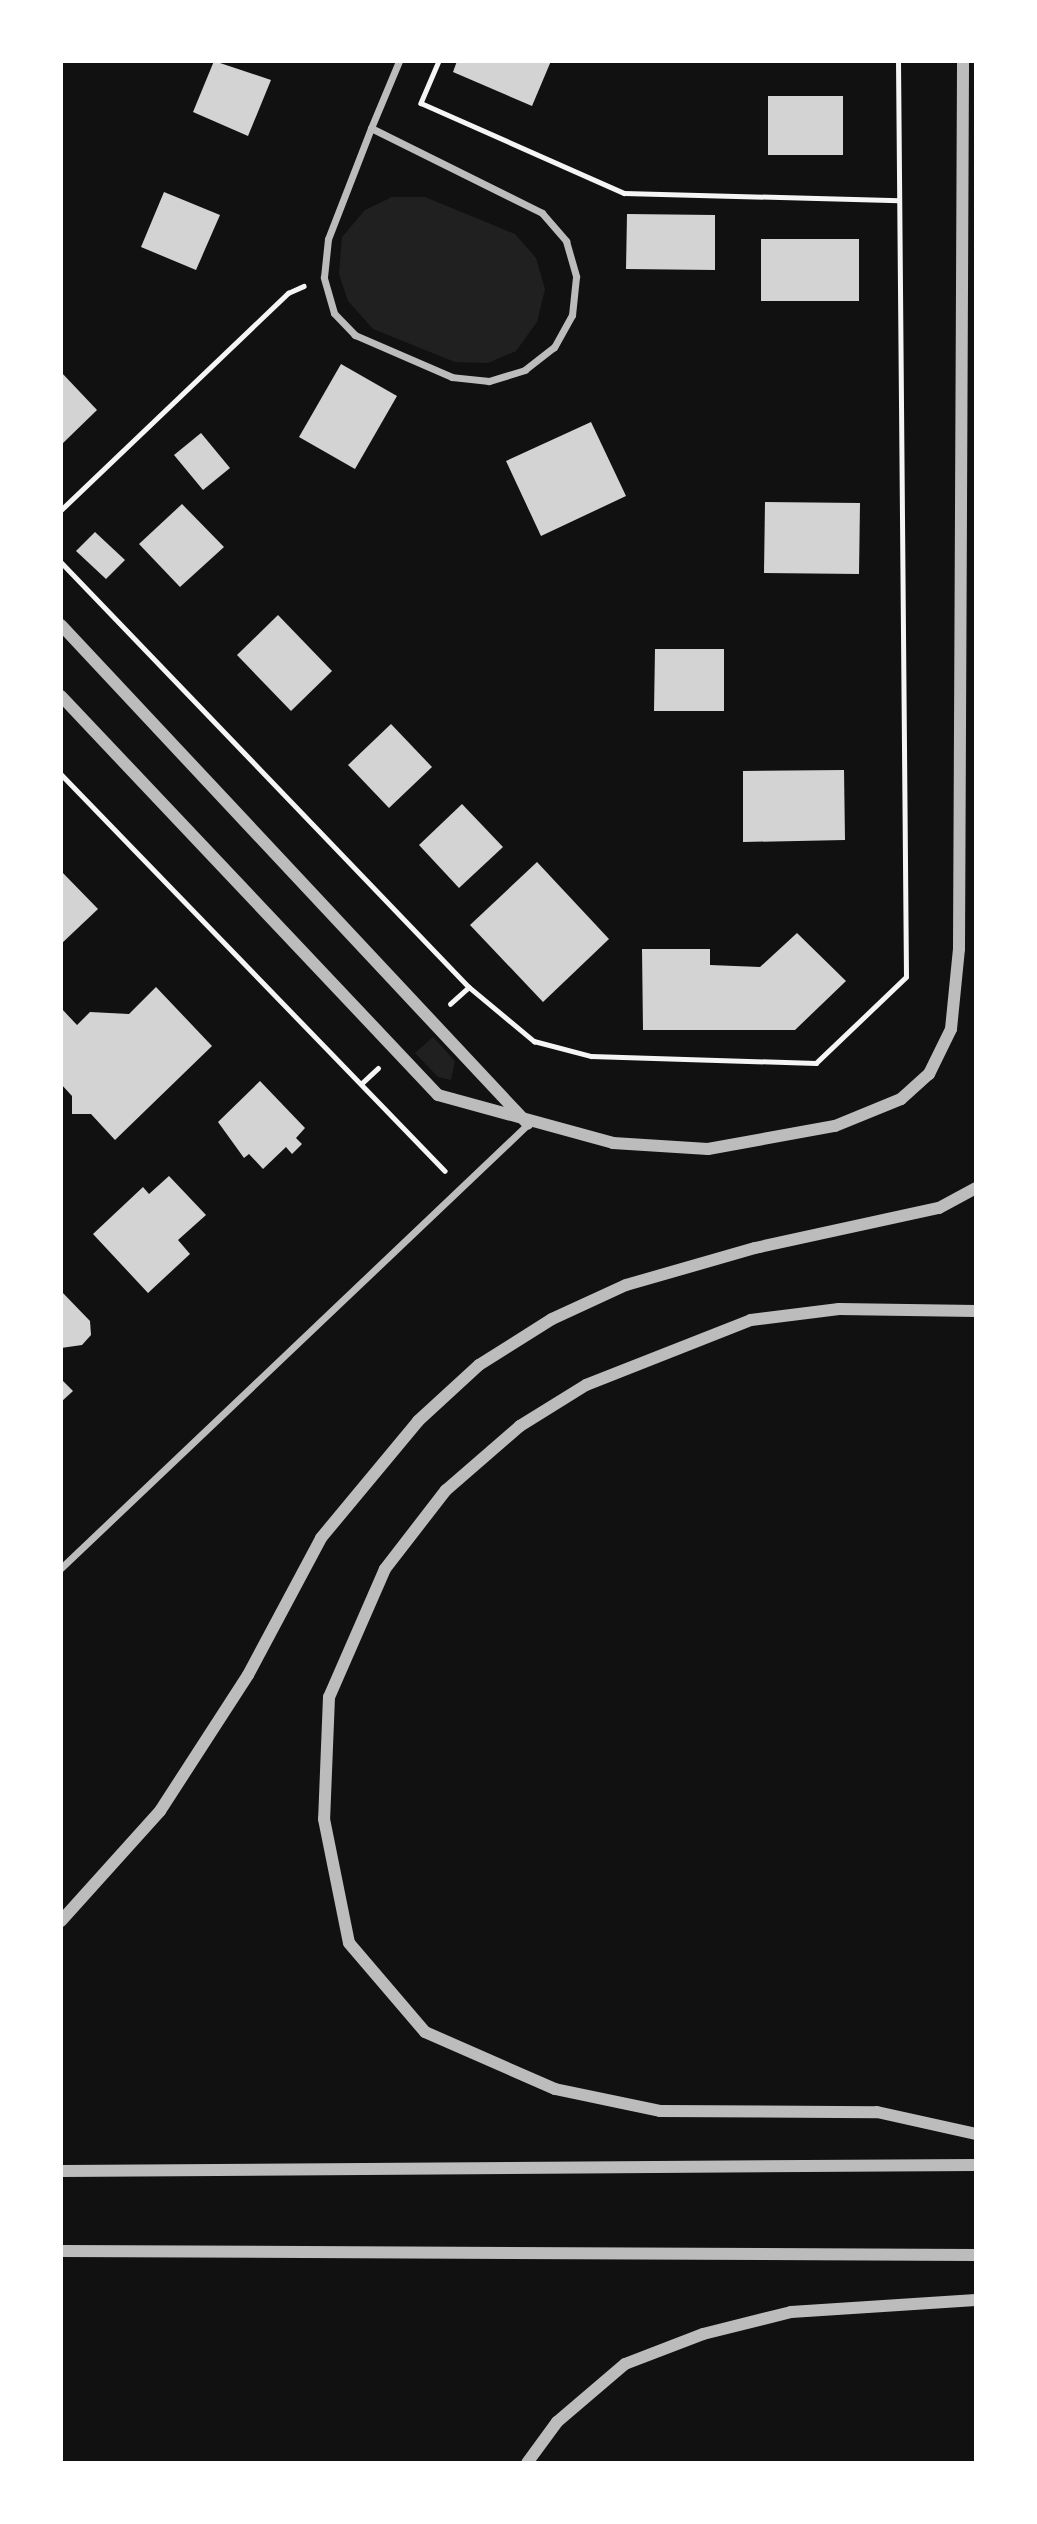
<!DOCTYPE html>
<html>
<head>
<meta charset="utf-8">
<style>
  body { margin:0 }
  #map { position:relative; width:1037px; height:2524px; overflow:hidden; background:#111; font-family:"PT Sans",sans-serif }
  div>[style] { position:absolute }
  .green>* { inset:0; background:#202020 }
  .building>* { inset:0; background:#d3d3d3 }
  .path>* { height:4.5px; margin:-2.25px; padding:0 2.25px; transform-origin:2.25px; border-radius:2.25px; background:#f5f5f5 }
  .minor>* { height:7px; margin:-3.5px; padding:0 3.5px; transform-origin:3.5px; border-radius:3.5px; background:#bcbcbc }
  .tertiary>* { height:12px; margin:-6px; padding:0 6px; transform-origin:6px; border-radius:6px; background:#bcbcbc }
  span { translate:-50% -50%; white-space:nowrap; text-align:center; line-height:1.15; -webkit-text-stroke:7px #fff; paint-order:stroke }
  .frame { position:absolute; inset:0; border:63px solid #fff; pointer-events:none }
</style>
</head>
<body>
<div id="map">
  <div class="green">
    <i style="clip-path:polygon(392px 197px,425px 197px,515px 234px,536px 258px,545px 289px,537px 322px,516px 351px,488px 363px,455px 362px,373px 329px,348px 301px,339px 274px,342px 237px,365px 210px)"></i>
    <i style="clip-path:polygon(433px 1037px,455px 1061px,451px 1080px,438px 1077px,415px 1053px)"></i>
  </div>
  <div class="building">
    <i style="clip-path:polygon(214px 61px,271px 80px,248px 136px,193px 112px)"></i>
    <i style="clip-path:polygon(457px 61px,551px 61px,532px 106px,453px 72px)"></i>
    <i style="clip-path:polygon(768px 96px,843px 96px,843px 155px,768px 155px)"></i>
    <i style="clip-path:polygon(164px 192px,220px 215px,196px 270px,141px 247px)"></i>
    <i style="clip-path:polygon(627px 214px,715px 215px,715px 270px,626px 269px)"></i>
    <i style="clip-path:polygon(761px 239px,859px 239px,859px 301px,761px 301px)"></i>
    <i style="clip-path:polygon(341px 364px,397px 396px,355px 469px,299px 437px)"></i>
    <i style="clip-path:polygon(61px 372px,97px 410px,61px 445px)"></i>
    <i style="clip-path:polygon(591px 422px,626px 496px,541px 536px,506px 461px)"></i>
    <i style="clip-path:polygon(201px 433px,230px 468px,203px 490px,174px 455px)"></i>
    <i style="clip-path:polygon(765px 502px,860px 503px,859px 574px,764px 573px)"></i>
    <i style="clip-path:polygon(182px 504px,224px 547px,180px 587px,139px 544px)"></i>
    <i style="clip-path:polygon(95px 532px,125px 560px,106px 579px,76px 551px)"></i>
    <i style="clip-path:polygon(278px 615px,332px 671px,291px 711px,237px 655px)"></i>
    <i style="clip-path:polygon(655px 649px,724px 649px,724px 711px,654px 711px)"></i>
    <i style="clip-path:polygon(391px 724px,432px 767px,389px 808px,348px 765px)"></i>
    <i style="clip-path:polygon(844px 770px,845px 840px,743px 842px,743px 771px)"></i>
    <i style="clip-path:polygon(462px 804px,503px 847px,459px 888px,419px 845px)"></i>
    <i style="clip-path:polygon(537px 862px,609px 939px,543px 1002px,470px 925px)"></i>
    <i style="clip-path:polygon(61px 871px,98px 909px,61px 944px)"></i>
    <i style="clip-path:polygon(797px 933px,846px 981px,795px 1030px,643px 1030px,642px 949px,710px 949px,710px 965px,760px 967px)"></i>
    <i style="clip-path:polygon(156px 987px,212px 1046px,115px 1140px,91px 1114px,72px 1114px,72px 1096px,61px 1084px,61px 1008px,77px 1025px,90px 1012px,129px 1014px)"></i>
    <i style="clip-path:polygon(260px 1081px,305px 1128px,296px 1138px,302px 1144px,292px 1154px,286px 1147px,263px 1169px,249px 1154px,244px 1158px,218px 1122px)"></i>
    <i style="clip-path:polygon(169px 1176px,206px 1215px,178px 1240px,190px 1254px,148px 1293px,93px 1234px,143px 1187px,149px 1194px)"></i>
    <i style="clip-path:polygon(61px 1291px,90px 1321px,91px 1335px,82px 1345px,61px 1348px)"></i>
    <i style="clip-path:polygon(61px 1379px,73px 1391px,61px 1402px)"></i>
  </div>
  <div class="path">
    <i style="left:439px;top:61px;width:46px;rotate:113.2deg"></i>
    <i style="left:421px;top:103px;width:222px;rotate:23.9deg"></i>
    <i style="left:624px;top:193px;width:275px;rotate:1.5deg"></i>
    <i style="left:61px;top:510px;width:314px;rotate:-43.7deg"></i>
    <i style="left:288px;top:293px;width:17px;rotate:-24deg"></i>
    <i style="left:61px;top:562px;width:589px;rotate:46.17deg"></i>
    <i style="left:469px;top:987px;width:85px;rotate:39.7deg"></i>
    <i style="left:534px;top:1041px;width:59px;rotate:14.7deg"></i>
    <i style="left:591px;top:1056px;width:225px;rotate:1.8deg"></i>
    <i style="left:816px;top:1063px;width:124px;rotate:-43.7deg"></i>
    <i style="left:906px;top:977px;width:916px;rotate:-90.5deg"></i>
    <i style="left:61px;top:774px;width:552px;rotate:45.95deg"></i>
    <i style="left:450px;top:1004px;width:25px;rotate:-42deg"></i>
    <i style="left:361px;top:1084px;width:23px;rotate:-43deg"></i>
  </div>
  <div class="minor">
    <i style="left:371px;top:128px;width:191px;rotate:26.4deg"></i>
    <i style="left:542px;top:213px;width:37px;rotate:49deg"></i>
    <i style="left:566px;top:241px;width:37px;rotate:74deg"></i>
    <i style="left:576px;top:277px;width:38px;rotate:96deg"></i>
    <i style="left:572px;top:315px;width:37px;rotate:119deg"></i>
    <i style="left:554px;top:347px;width:37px;rotate:142deg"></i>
    <i style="left:525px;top:370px;width:38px;rotate:163deg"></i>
    <i style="left:489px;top:381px;width:37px;rotate:-174deg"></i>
    <i style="left:452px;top:377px;width:106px;rotate:-156.6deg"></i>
    <i style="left:355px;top:335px;width:30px;rotate:-134deg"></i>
    <i style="left:334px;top:313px;width:37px;rotate:-106deg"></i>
    <i style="left:324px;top:277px;width:38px;rotate:-84deg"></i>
    <i style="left:328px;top:239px;width:119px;rotate:-68.8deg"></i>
    <i style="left:371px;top:128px;width:73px;rotate:-67.3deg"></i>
    <i style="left:61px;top:1568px;width:644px;rotate:-43.55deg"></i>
  </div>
  <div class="tertiary">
    <i style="left:61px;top:625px;width:683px;rotate:46.9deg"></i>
    <i style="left:61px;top:696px;width:549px;rotate:46.62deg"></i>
    <i style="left:438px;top:1095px;width:181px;rotate:15.3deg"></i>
    <i style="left:613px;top:1143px;width:95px;rotate:3.6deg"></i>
    <i style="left:708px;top:1149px;width:129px;rotate:-10.3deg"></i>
    <i style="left:835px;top:1126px;width:71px;rotate:-22.2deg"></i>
    <i style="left:901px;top:1099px;width:38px;rotate:-42deg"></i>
    <i style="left:929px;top:1074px;width:50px;rotate:-63.9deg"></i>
    <i style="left:951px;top:1029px;width:80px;rotate:-84.3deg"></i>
    <i style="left:959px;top:949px;width:888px;rotate:-89.74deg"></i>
    <i style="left:976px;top:1311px;width:137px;rotate:-179.2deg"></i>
    <i style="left:839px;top:1309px;width:89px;rotate:172.9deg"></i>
    <i style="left:751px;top:1320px;width:177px;rotate:158.5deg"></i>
    <i style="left:586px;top:1385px;width:78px;rotate:148.2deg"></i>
    <i style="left:520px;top:1426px;width:98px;rotate:139.1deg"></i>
    <i style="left:446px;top:1490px;width:100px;rotate:127.7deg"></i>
    <i style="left:385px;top:1569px;width:140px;rotate:113.6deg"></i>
    <i style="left:329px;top:1697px;width:122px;rotate:92.3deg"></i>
    <i style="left:324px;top:1819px;width:126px;rotate:78.6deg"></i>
    <i style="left:349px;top:1943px;width:117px;rotate:49.5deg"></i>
    <i style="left:425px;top:2032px;width:142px;rotate:23.7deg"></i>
    <i style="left:555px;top:2089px;width:107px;rotate:11.8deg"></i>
    <i style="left:660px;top:2111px;width:217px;rotate:0.3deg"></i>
    <i style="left:877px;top:2112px;width:101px;rotate:12.5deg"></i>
    <i style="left:61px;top:1921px;width:148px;rotate:-48deg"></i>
    <i style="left:160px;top:1811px;width:162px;rotate:-57.1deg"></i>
    <i style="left:248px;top:1675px;width:155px;rotate:-61.9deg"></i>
    <i style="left:321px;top:1538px;width:152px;rotate:-50.3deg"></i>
    <i style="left:418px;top:1421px;width:83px;rotate:-42.6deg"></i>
    <i style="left:479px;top:1365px;width:86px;rotate:-32.2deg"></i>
    <i style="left:552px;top:1319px;width:81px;rotate:-24.7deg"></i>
    <i style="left:626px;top:1285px;width:134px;rotate:-16deg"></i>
    <i style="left:755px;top:1248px;width:188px;rotate:-12.3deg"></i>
    <i style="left:939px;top:1208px;width:42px;rotate:-28.4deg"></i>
    <i style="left:61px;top:2171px;width:915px;rotate:-0.38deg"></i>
    <i style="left:61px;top:2251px;width:915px;rotate:0.25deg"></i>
    <i style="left:527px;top:2463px;width:51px;rotate:-53.8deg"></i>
    <i style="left:557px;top:2422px;width:89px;rotate:-40.5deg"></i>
    <i style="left:625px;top:2364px;width:84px;rotate:-21deg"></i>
    <i style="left:703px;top:2334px;width:91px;rotate:-14deg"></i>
    <i style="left:791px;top:2312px;width:185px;rotate:-3.7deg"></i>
  </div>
  <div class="frame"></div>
</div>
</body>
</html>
